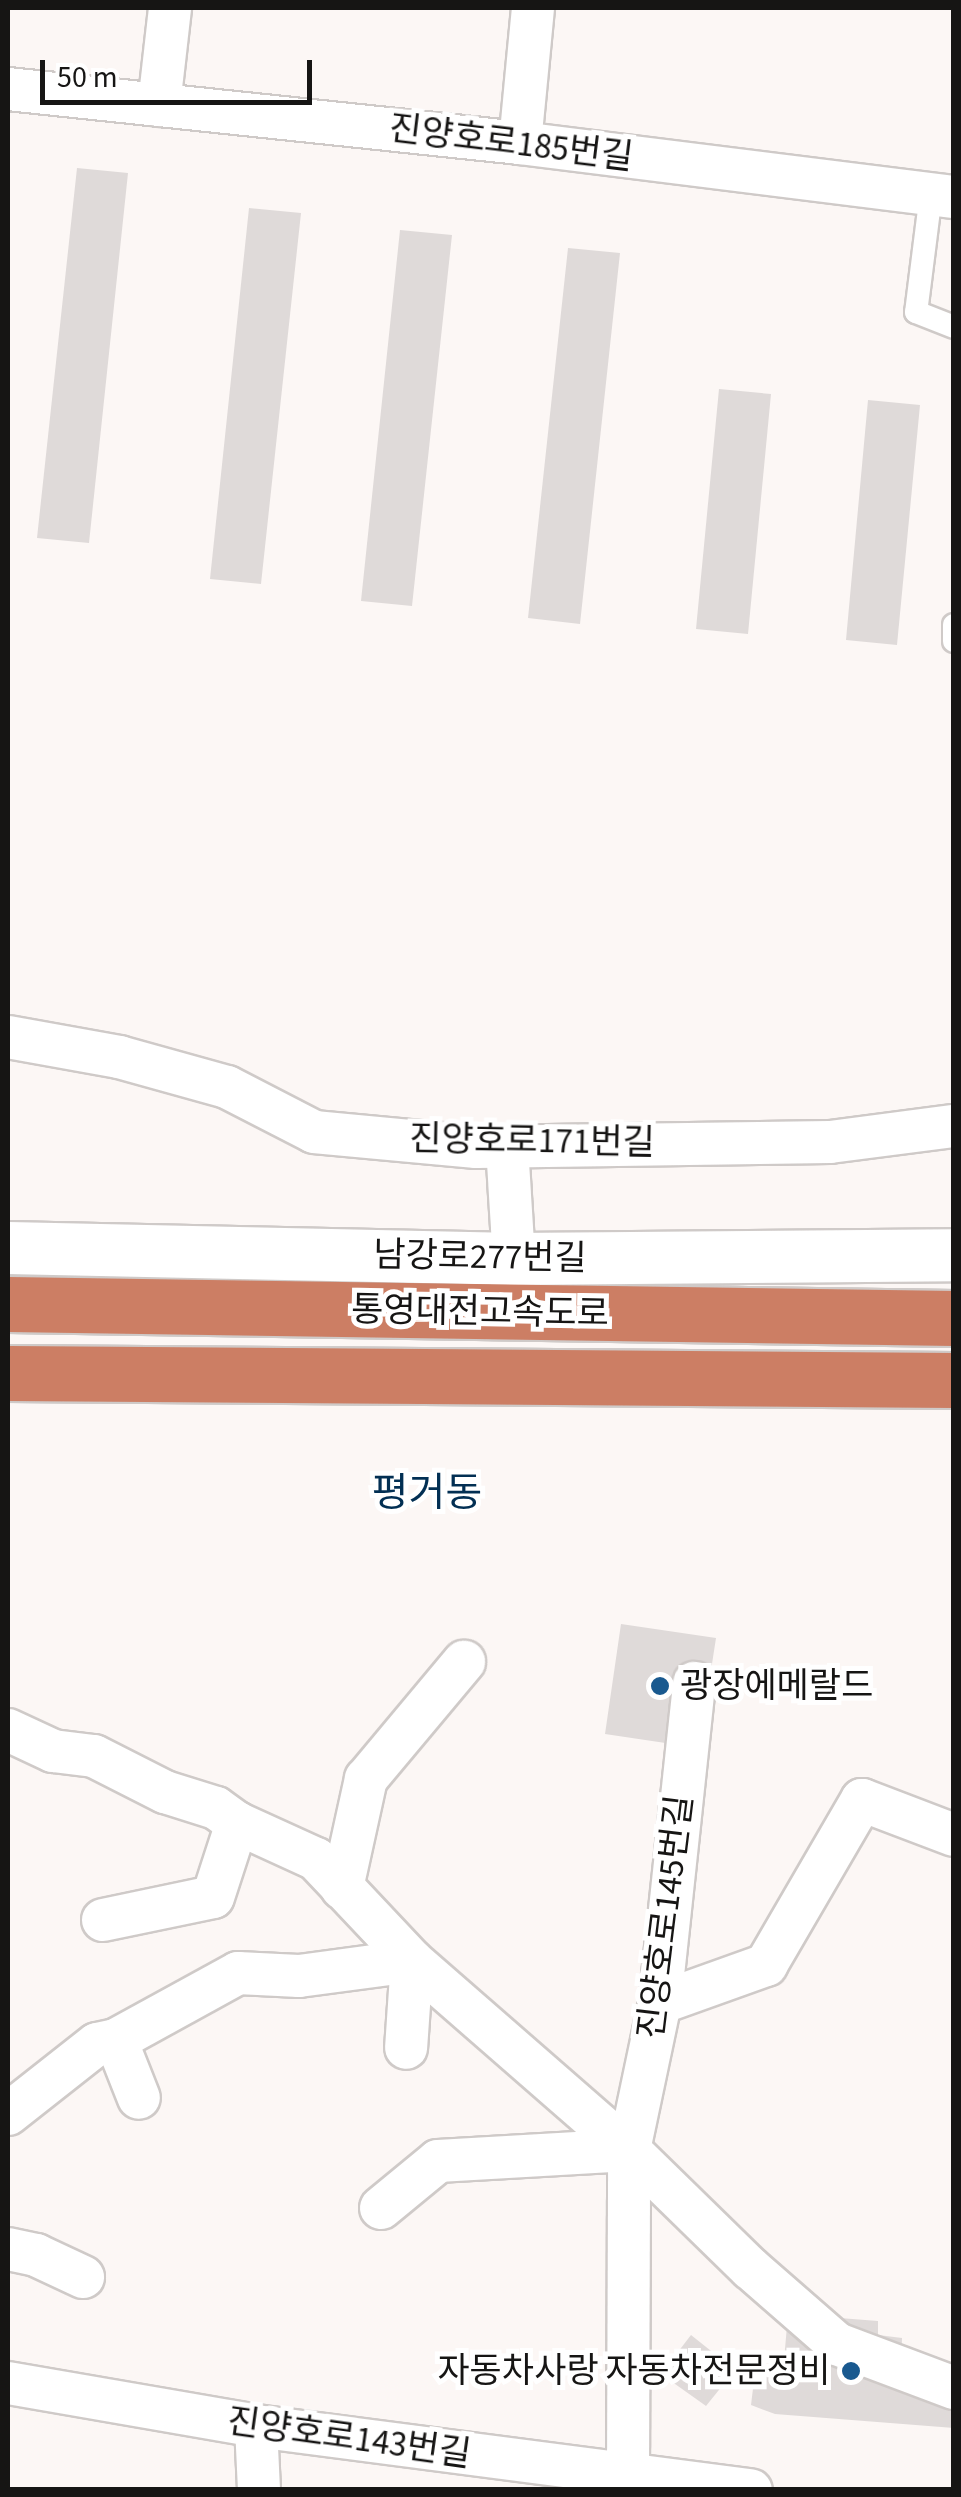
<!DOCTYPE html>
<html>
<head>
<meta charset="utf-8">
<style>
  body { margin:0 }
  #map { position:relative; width:961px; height:2497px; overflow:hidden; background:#fcf7f5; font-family:"Source Sans 3","Noto Sans KR",sans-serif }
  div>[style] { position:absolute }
  .building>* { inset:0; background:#dfdad9 }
  .roads { filter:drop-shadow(2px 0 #cfcac8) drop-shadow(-2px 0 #cfcac8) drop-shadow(0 2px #cfcac8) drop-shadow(0 -2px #cfcac8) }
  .service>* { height:22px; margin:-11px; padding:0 11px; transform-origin:11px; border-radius:11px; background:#fff }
  .minor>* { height:42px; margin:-21px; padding:0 21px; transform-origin:21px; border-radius:21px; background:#fff }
  .tertiary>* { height:52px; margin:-26px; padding:0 26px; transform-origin:26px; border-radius:26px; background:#fff }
  .motorway>* { height:55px; margin:-27.5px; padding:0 27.5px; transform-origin:27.5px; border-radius:27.5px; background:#cc7e64 }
  .dots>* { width:28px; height:28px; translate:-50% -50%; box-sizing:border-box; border:5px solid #fff; border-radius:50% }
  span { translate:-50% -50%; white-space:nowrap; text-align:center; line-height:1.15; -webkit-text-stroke:10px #fff; paint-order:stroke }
  .street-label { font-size:35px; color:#161514 }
  .poi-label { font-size:35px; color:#161514 }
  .left { translate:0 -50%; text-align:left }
  .right { translate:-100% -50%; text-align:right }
  .quarter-label { font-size:40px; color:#022f53 }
  .frame { position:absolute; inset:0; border:10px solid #161514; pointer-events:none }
  .scale { position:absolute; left:40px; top:60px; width:272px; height:45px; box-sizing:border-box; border:5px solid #161514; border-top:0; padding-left:12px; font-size:30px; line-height:35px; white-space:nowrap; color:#161514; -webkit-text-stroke:8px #fff; paint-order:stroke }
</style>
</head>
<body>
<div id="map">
  <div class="building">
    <i style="clip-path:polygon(77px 168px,128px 173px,89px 543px,37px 538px)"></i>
    <i style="clip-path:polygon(249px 208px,301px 213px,261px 584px,210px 579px)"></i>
    <i style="clip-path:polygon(400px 230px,452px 235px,412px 606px,361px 601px)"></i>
    <i style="clip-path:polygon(568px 248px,620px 253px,580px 624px,528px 618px)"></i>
    <i style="clip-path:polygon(719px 389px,771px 394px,748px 634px,696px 629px)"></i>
    <i style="clip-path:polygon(868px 400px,920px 405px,897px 645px,846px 640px)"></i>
    <i style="clip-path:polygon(621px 1624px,716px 1638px,699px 1748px,605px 1734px)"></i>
    <i style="clip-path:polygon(788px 2314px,878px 2321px,878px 2335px,902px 2338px,901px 2370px,954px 2372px,954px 2428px,775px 2414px,751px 2405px,755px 2372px,783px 2372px)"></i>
    <i style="clip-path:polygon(691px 2335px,735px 2370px,706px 2406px,661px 2374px)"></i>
  </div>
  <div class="roads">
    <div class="service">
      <i style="left:931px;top:194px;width:119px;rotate:97.2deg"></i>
      <i style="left:916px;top:312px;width:41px;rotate:21.5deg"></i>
      <i style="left:954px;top:625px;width:16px;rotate:90deg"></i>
    </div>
    <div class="minor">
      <i style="left:8px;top:89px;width:515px;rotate:6.02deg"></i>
      <i style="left:520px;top:143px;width:437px;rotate:7.1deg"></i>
      <i style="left:159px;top:105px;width:98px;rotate:-83.5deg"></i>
      <i style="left:520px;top:143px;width:136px;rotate:-84.5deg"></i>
      <i style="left:8px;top:1037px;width:113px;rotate:10.2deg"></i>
      <i style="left:119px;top:1057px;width:112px;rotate:15.5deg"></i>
      <i style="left:227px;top:1087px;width:98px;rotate:27.3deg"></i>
      <i style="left:314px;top:1132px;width:163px;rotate:5.3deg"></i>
      <i style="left:476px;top:1147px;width:354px;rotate:-0.8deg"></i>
      <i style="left:830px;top:1142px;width:125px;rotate:-7.4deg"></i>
      <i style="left:507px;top:1146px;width:113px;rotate:86.5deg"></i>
      <i style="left:8px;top:1730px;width:50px;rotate:25deg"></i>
      <i style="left:53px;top:1751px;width:41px;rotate:7deg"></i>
      <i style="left:94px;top:1756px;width:80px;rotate:26.9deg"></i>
      <i style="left:165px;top:1792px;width:53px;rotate:17.4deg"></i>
      <i style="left:216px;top:1808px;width:26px;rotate:36deg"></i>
      <i style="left:237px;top:1823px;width:87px;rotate:24.5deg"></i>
      <i style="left:316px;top:1859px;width:140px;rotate:46.7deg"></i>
      <i style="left:412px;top:1961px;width:288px;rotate:41.1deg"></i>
      <i style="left:629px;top:2150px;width:169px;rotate:44.3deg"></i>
      <i style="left:750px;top:2268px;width:116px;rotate:41.1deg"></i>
      <i style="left:837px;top:2344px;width:125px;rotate:20.6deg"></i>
      <i style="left:342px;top:1888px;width:112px;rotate:-77.6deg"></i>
      <i style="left:366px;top:1779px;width:153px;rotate:-50.1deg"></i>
      <i style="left:103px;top:1920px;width:112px;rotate:-11.8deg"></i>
      <i style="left:213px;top:1897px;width:78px;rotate:-72deg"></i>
      <i style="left:660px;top:2003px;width:113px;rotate:-19.7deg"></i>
      <i style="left:766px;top:1965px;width:191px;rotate:-59.8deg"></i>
      <i style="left:862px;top:1800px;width:98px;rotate:20.8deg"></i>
      <i style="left:116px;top:2040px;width:62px;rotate:68.4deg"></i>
      <i style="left:8px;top:2114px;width:113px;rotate:-38.2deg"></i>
      <i style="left:97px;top:2044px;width:19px;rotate:-12deg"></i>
      <i style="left:116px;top:2040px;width:139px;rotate:-28.8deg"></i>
      <i style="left:238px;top:1973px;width:61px;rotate:2.8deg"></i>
      <i style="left:299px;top:1976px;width:114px;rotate:-7.6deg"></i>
      <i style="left:412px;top:1961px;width:87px;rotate:93.9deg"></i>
      <i style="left:381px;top:2208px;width:74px;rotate:-39.5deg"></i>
      <i style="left:438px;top:2161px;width:191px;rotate:-3.3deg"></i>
      <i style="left:8px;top:2249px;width:29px;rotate:12deg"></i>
      <i style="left:36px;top:2255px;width:52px;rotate:25.1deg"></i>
      <i style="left:8px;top:2383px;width:252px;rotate:9.8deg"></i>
      <i style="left:256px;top:2426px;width:499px;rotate:7.4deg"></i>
      <i style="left:256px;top:2426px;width:64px;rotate:87.3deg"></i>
      <i style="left:628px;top:2477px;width:327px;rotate:-89.8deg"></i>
      <i style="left:629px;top:2150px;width:150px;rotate:-78.1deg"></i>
      <i style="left:660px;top:2003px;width:322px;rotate:-83.9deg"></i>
    </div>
    <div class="tertiary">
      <i style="left:8px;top:1248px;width:506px;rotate:1.25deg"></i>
      <i style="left:514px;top:1259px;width:440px;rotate:-0.5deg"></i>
    </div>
    <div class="motorway">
      <i style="left:8px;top:1304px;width:946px;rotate:0.85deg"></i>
      <i style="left:8px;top:1373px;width:946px;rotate:0.42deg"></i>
    </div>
  </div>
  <div class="dots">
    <i style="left:660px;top:1686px;background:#19598f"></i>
    <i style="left:851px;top:2371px;background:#19598f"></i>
  </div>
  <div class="street-label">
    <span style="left:511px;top:143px;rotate:7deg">진양호로185번길</span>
    <span style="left:532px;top:1141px;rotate:1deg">진양호로171번길</span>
    <span style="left:480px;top:1257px;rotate:1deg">남강로277번길</span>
    <span style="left:480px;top:1312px;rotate:1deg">통영대전고속도로</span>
    <span style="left:666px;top:1917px;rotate:-83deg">진양호로145번길</span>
    <span style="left:349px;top:2438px;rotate:8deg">진양호로143번길</span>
  </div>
  <div class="poi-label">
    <span class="left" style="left:680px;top:1686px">광장에메랄드</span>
    <span class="right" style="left:831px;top:2371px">자동차사랑 자동차전문정비</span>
  </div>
  <div class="quarter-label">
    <span style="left:427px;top:1494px">평거동</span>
  </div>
  <div class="frame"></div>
  <div class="scale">50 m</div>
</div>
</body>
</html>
